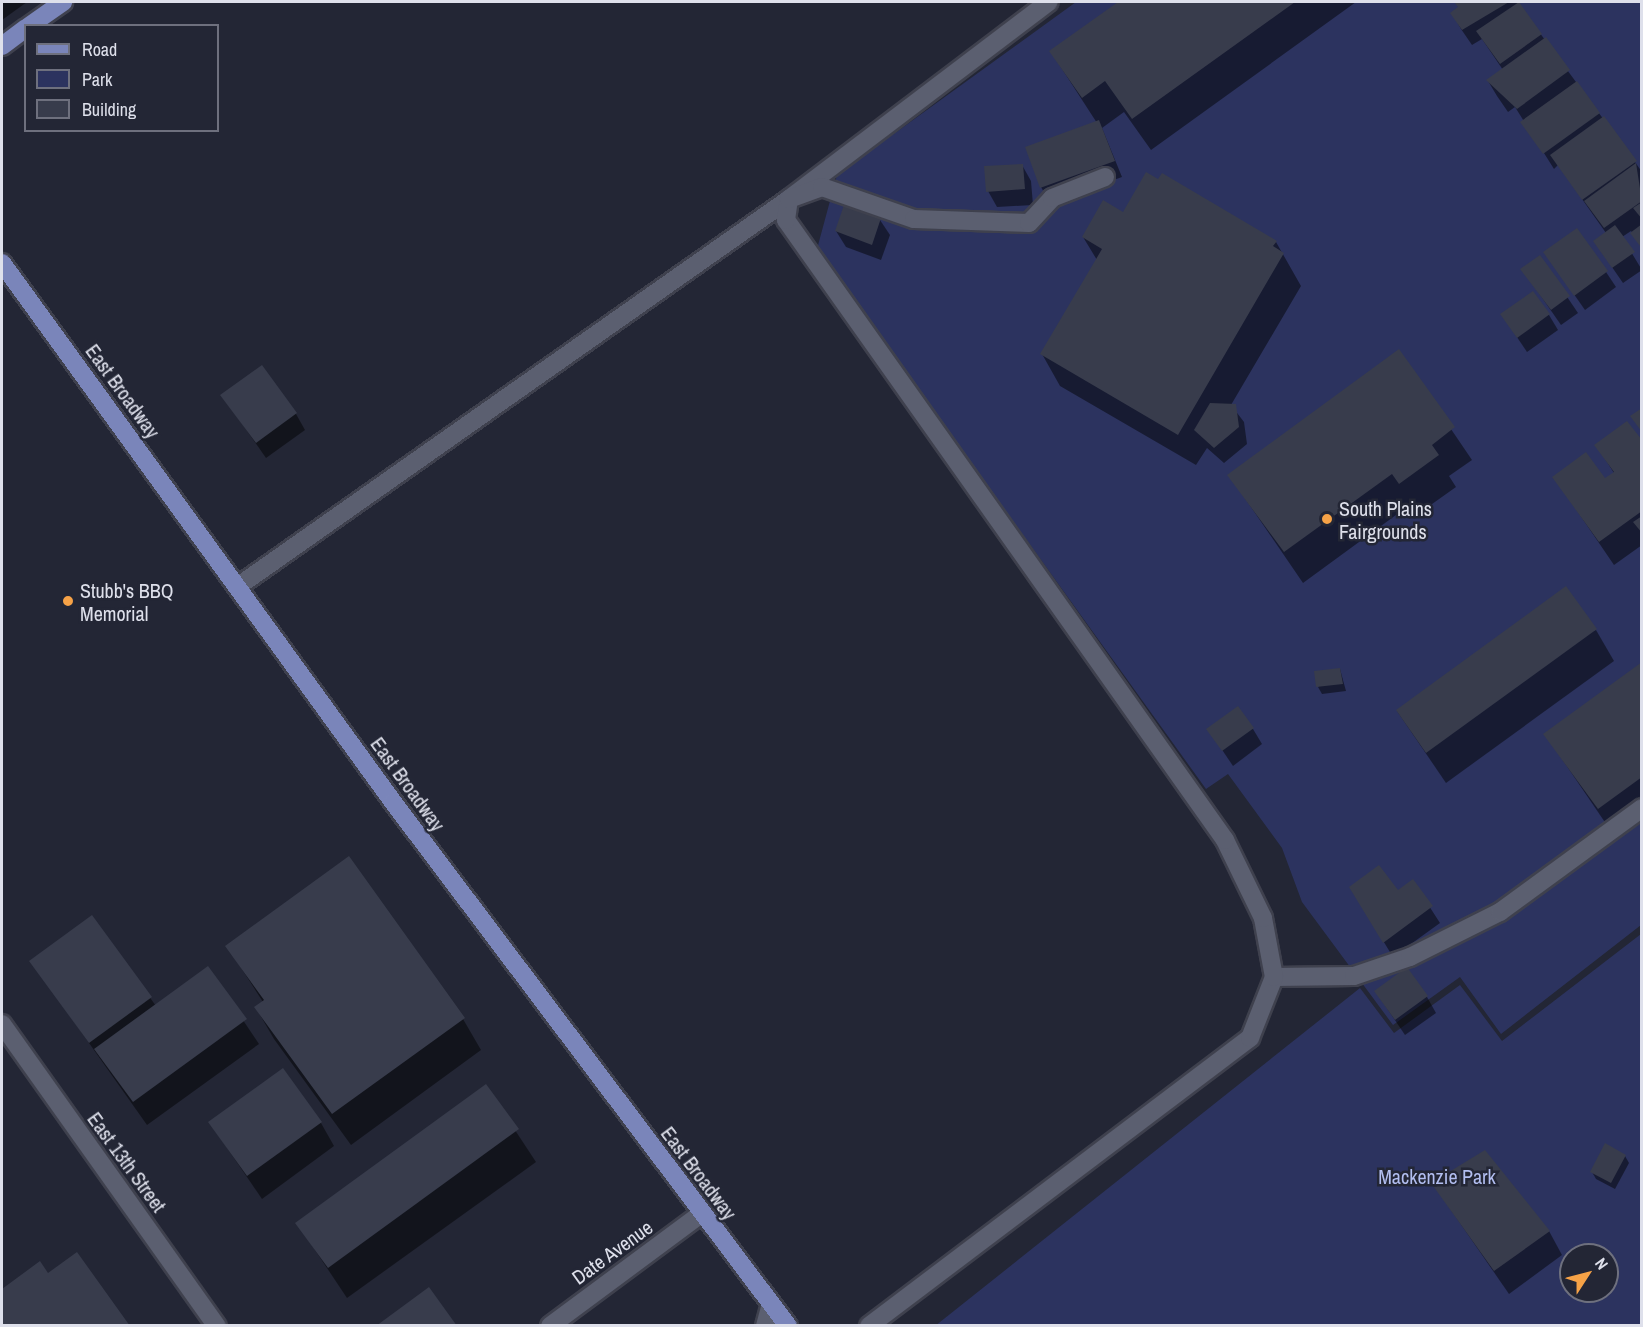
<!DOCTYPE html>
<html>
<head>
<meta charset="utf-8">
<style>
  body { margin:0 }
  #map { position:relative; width:1643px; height:1327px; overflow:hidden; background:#232635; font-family:"Archivo Narrow",sans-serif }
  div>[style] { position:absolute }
  .green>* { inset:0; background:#2c335f }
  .shadow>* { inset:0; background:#0007 }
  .building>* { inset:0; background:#383c4c }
  .roads { filter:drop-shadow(2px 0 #3f414e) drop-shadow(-2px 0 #3f414e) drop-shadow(0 2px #3f414e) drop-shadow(0 -2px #3f414e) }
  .minor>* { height:18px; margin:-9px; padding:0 9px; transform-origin:9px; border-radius:9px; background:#5b5f70 }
  .major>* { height:18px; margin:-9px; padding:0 9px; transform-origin:9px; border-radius:9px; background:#7a85ba }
  .dots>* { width:16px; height:16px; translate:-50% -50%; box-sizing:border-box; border:3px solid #232635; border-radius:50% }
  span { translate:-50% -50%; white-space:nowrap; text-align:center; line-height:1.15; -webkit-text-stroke:5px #232635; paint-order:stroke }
  .street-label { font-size:20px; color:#dee0eb }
  .poi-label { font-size:20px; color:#dee0eb }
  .left { translate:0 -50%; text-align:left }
  .park-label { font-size:20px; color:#b2bef0 }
  .frame { position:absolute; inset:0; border:3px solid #dee0eb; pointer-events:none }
  .legend { position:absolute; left:24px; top:24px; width:195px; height:108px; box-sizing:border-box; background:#232635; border:2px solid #6e707e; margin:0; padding:8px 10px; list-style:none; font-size:18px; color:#dee0eb }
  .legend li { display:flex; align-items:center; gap:12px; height:30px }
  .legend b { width:30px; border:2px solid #6e707e }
  .north { position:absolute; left:1559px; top:1243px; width:60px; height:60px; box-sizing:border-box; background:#232635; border:2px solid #6e707e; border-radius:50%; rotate:54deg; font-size:16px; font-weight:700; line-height:24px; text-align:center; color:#dee0eb }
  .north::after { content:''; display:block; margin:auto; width:21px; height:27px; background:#f6a247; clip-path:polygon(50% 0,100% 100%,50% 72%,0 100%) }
</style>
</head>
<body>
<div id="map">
  <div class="green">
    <i style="clip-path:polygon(1076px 2px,1641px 2px,1641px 925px,1501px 1034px,1460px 977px,1393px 1025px,1302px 902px,1282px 848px,1228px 774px,1206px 789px,817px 249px,837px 175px)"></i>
    <i style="clip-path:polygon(evenodd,1641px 934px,1641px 1325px,935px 1326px,1360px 988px,1394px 1033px,1460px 985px,1502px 1041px,1641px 934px,1571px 1255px,1607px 1255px,1607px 1291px,1571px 1291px,1571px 1255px)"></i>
  </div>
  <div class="shadow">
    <i style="clip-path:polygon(2px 2px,27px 2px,2px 20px)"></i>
    <i style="clip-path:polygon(1120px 2px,1356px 2px,1151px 150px,1124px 112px,1102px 128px,1122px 177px,1050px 203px,1041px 187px,1097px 123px,1051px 52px)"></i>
    <i style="clip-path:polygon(1455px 2px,1517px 2px,1635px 162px,1642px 172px,1642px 248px,1631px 231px,1622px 237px,1642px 270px,1623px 283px,1594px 241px,1606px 233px,1558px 165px,1554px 169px,1515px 107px,1508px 112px,1497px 96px,1488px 81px,1503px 70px,1482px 39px,1472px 45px,1461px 29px,1452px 13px,1459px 8px)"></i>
    <i style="clip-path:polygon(1022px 165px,1031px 181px,1033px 205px,997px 207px,988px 191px)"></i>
    <i style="clip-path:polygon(1124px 214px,1276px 242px,1301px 286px,1231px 405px,1244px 422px,1247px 444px,1224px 463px,1207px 448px,1196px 465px,1060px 386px,1042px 354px,1097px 260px,1083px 237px)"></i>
    <i style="clip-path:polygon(880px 220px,890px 235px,881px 260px,846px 247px,836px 231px)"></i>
    <i style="clip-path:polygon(1545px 253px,1606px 272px,1616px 287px,1585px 310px)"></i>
    <i style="clip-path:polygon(1540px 257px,1578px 313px,1561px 325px,1522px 269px)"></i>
    <i style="clip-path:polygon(1502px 315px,1549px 315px,1558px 330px,1527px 352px)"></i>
    <i style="clip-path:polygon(1398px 351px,1472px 460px,1449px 476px,1456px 487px,1418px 514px,1411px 504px,1303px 583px,1229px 475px)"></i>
    <i style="clip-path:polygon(222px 395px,296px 414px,305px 430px,266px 458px)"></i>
    <i style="clip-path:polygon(1642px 443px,1642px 545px,1614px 565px,1554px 477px,1605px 480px,1614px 473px,1596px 445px)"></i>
    <i style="clip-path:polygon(1596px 630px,1614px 661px,1446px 783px,1397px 711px)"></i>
    <i style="clip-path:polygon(1642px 664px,1642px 822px,1617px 840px,1545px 734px)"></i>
    <i style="clip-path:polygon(1340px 669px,1346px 691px,1322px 694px,1318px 687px)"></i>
    <i style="clip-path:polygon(1208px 729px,1253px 729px,1262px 744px,1233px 766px)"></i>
    <i style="clip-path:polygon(1413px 881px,1440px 923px,1393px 957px,1360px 903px,1398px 892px)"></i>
    <i style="clip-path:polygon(92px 917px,156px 1006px,208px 968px,259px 1044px,147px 1125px,31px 961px)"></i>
    <i style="clip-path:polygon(227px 946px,463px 1019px,481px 1050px,351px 1145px,274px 1039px,256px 1008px,263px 1002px)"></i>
    <i style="clip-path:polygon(1376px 992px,1427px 997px,1436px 1013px,1405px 1035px)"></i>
    <i style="clip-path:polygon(486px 1086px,536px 1162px,347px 1298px,297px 1223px)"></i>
    <i style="clip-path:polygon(210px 1123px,321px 1123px,334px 1146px,262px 1199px)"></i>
    <i style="clip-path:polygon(1625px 1156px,1629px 1163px,1615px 1189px,1596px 1179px,1592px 1172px)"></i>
    <i style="clip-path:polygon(1433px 1184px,1549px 1231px,1562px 1255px,1509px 1294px)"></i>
  </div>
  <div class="building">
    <i style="clip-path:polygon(1118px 2px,1295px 2px,1132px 119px,1105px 81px,1082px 98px,1049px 51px)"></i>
    <i style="clip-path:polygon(1454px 2px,1509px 2px,1462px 30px,1450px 13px,1458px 7px)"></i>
    <i style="clip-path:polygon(1519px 2px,1542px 34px,1500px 64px,1476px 31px)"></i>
    <i style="clip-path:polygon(1546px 37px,1570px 70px,1517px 109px,1486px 80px)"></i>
    <i style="clip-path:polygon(1577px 81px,1600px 113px,1543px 154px,1520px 122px)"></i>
    <i style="clip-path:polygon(1604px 116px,1637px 161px,1582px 200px,1550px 155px)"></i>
    <i style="clip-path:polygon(1099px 120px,1115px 161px,1040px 188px,1025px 147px)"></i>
    <i style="clip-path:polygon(1636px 163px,1642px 201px,1604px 228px,1584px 201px)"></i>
    <i style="clip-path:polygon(1023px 164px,1025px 189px,986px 192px,984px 166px)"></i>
    <i style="clip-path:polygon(1146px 172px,1158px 179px,1162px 173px,1277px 241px,1273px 246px,1284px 253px,1178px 435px,1040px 354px,1102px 249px,1082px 237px,1103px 200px,1123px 212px)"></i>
    <i style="clip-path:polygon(1642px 202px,1642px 219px,1633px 208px)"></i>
    <i style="clip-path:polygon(844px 205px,881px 218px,872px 245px,835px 231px)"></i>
    <i style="clip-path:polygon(1642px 224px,1642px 244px,1640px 246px,1630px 233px)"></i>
    <i style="clip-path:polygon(1615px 225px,1635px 252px,1612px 268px,1593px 241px)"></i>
    <i style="clip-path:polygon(1577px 228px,1608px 271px,1574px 296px,1543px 252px)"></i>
    <i style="clip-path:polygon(1540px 255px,1570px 296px,1551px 310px,1520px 269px)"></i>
    <i style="clip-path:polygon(1533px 291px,1550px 314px,1517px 338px,1500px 314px)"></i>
    <i style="clip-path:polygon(1399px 349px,1455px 427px,1432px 445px,1439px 455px,1399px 484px,1392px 474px,1284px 552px,1227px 475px)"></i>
    <i style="clip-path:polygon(262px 365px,297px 413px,256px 443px,220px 395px)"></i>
    <i style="clip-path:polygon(1210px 403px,1236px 404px,1239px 427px,1214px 448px,1194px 430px)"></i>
    <i style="clip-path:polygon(1642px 408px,1642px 432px,1630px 416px)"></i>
    <i style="clip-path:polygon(1627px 421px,1642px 440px,1642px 511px,1599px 542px,1552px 477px,1586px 452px,1605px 478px,1614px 472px,1594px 445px)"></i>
    <i style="clip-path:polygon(1642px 516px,1642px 533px,1633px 522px)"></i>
    <i style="clip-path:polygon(1566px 586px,1597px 629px,1426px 753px,1396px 710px)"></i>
    <i style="clip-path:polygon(1642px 662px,1642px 777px,1598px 809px,1543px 734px)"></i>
    <i style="clip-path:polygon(1340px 668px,1343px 684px,1316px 687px,1314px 671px)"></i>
    <i style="clip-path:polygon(1238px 706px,1254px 728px,1222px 751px,1206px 729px)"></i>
    <i style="clip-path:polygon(349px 856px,465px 1018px,332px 1114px,254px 1007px,264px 1000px,225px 946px)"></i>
    <i style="clip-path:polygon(1379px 865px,1398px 890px,1413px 879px,1433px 906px,1383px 943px,1349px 887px)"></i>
    <i style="clip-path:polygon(92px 915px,152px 997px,89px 1043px,29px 961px)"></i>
    <i style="clip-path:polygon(208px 966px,247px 1019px,133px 1102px,94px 1049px)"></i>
    <i style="clip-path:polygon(1407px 967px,1428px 996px,1395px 1020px,1374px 991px)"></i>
    <i style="clip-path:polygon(283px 1068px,322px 1122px,247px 1176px,208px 1122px)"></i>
    <i style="clip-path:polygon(486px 1084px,519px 1129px,328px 1268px,295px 1223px)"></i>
    <i style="clip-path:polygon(1605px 1143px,1626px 1155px,1611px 1183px,1590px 1172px)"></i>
    <i style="clip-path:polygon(1485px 1150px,1550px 1231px,1494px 1271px,1431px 1183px)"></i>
    <i style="clip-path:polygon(77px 1252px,130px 1326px,2px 1326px,2px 1289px,40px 1261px,48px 1273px)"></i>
    <i style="clip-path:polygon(429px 1287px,457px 1326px,376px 1326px)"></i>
  </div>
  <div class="roads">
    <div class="minor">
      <i style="left:237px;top:587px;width:675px;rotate:-35.1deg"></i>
      <i style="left:789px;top:199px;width:326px;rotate:-37.2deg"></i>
      <i style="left:1274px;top:977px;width:80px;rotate:-0.7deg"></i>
      <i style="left:1354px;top:976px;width:59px;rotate:-18.7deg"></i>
      <i style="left:1410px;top:957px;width:101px;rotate:-26.6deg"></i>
      <i style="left:1500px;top:912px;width:176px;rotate:-36.2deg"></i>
      <i style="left:2px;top:1024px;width:371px;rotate:54.6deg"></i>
      <i style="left:550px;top:1326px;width:188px;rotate:-36.6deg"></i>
      <i style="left:765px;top:1326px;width:23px;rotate:-75deg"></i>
      <i style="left:869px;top:1326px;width:478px;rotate:-37.1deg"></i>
      <i style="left:1250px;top:1038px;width:66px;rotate:-68.5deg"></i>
      <i style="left:1274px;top:977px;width:60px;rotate:-100.6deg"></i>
      <i style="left:1263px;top:918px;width:87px;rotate:-116deg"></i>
      <i style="left:1225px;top:840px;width:760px;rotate:-125.3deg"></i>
      <i style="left:786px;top:220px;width:21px;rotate:-82deg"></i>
      <i style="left:789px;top:199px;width:35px;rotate:-20deg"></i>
      <i style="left:822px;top:187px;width:97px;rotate:19.2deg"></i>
      <i style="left:914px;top:219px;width:115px;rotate:2deg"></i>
      <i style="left:1029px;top:223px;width:34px;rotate:-47deg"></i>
      <i style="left:1052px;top:198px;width:57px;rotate:-21.6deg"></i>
    </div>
    <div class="major">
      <i style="left:29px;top:26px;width:42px;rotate:-35.2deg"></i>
      <i style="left:2px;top:46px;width:30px;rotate:-37deg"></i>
      <i style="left:2px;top:263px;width:666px;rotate:54.04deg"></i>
      <i style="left:393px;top:802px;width:656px;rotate:52.99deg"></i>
    </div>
  </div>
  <div class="dots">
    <i style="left:1327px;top:519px;background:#f6a247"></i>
    <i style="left:68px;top:601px;background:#f6a247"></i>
  </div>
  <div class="street-label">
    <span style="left:123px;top:391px;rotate:54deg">East Broadway</span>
    <span style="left:408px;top:784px;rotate:54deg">East Broadway</span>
    <span style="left:127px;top:1162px;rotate:54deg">East 13th Street</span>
    <span style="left:699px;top:1173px;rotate:53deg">East Broadway</span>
    <span style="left:612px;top:1252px;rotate:-36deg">Date Avenue</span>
  </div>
  <div class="poi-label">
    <span class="left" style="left:1339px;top:520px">South Plains<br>Fairgrounds</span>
    <span class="left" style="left:80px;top:602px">Stubb's BBQ<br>Memorial</span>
  </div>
  <div class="park-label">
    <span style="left:1437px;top:1176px">Mackenzie Park</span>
  </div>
  <div class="frame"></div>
  <ul class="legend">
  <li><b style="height:8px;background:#7a85ba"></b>Road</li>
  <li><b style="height:16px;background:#2c335f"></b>Park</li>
  <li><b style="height:16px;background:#383c4c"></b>Building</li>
  </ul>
  <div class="north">N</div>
</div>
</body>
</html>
